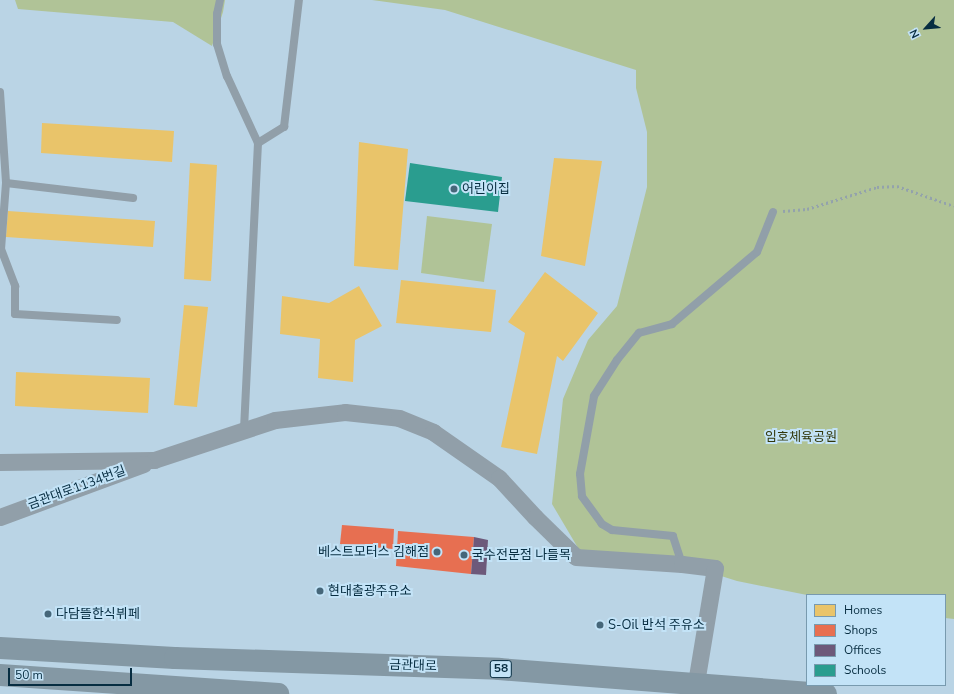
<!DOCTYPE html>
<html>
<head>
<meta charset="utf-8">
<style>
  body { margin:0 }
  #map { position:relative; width:954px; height:694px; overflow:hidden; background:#bad4e5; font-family:"Nunito Sans","Noto Sans KR",sans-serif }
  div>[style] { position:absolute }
  .green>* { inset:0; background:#b0c397 }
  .homes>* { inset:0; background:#e9c46a }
  .shops>* { inset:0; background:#e76f51 }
  .offices>* { inset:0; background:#6d597a }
  .schools>* { inset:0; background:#2a9d8f }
  .path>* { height:2.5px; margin-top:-1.25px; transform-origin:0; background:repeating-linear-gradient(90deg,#93a2ac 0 2px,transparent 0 5px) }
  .lane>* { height:8px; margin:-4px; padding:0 4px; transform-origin:4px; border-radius:4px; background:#919fa9 }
  .street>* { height:17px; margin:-8.5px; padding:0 8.5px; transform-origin:8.5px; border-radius:8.5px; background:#919fa9 }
  .primary>* { height:22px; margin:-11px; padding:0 11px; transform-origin:11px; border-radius:11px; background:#8498a4 }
  .dots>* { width:11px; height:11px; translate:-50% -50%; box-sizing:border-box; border:2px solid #c3e3f7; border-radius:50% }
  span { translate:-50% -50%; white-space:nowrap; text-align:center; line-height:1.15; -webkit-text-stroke:4px #c3e3f7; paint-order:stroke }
  .shield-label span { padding:1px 3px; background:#c3e3f7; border:1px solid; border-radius:3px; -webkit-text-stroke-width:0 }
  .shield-label { font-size:12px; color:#072d41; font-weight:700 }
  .poi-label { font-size:13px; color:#072d41 }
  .left { translate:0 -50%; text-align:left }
  .right { translate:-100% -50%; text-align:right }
  .park-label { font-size:13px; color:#32380b }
  .street-label { font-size:13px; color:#072d41 }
  .legend { position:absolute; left:806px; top:594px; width:140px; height:92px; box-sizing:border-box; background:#c3e3f7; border:1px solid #789aae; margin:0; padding:5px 7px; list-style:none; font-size:12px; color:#072d41 }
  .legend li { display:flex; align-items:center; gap:8px; height:20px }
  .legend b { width:20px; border:1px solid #789aae }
  .north { position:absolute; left:906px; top:8px; width:40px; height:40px; -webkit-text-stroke:3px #c3e3f7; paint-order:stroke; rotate:243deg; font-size:11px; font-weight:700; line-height:16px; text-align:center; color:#072d41 }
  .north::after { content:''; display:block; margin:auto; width:14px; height:18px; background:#072d41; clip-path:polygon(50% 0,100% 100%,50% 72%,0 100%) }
  .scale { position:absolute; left:8px; top:668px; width:124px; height:18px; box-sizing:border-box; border:2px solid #072d41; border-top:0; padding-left:5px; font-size:12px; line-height:14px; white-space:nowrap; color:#072d41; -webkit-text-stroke:3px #c3e3f7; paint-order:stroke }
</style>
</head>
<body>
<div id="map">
  <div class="green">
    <i style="clip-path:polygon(15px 0,225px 0,223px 12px,212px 46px,173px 22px,18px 9px)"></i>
    <i style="clip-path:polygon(372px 0,954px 0,954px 619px,945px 618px,945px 595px,807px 595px,737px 581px,664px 558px,581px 553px,552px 504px,563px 399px,588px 340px,617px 306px,647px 187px,647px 132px,636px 88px,636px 70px,445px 10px)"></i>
    <i style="clip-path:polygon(427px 216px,492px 224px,484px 282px,421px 273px)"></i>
  </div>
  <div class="homes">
    <i style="clip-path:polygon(42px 123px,174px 131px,172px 162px,41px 153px)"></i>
    <i style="clip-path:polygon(359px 142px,408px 149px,398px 270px,354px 266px)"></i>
    <i style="clip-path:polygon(554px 158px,602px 161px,585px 266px,541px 256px)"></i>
    <i style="clip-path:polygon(190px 163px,217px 165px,211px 281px,184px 279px)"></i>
    <i style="clip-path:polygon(8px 211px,155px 221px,153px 247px,6px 237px)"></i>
    <i style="clip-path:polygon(545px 272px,598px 313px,563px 361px,557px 356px,537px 454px,501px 447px,525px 333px,508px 322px)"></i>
    <i style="clip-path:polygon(401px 280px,496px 290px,491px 332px,396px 323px)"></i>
    <i style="clip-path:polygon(359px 286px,382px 326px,355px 340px,353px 382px,318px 378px,320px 339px,280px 334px,282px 296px,329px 303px)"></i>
    <i style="clip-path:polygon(184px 305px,208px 307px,197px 407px,174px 405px)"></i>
    <i style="clip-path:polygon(16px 372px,150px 378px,148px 413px,15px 406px)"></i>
  </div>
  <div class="shops">
    <i style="clip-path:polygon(342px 525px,394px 529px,393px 549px,340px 544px)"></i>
    <i style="clip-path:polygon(398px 531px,474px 537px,471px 574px,396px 566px)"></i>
  </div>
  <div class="offices">
    <i style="clip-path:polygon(474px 537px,488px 540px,486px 575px,471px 574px)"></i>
  </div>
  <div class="schools">
    <i style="clip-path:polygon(410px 163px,502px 177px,498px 212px,405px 201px)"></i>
  </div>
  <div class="path">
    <i style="left:783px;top:211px;width:24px;rotate:-5deg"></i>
    <i style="left:807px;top:209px;width:73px;rotate:-17.4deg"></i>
    <i style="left:877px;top:187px;width:20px;rotate:-3deg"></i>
    <i style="left:897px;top:186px;width:60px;rotate:19.3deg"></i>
  </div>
  <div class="lane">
    <i style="left:220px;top:0;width:14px;rotate:102deg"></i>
    <i style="left:217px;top:14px;width:30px;rotate:90deg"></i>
    <i style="left:217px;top:44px;width:34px;rotate:73deg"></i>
    <i style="left:227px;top:76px;width:74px;rotate:65.2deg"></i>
    <i style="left:258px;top:143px;width:287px;rotate:92.8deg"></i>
    <i style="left:0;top:92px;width:91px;rotate:86.2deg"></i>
    <i style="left:6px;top:183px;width:128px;rotate:6.7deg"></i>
    <i style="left:258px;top:143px;width:31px;rotate:-32deg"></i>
    <i style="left:284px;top:127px;width:128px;rotate:-83.3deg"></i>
    <i style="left:6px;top:183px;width:66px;rotate:94.3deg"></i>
    <i style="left:1px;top:249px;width:40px;rotate:69deg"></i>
    <i style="left:15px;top:286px;width:28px;rotate:90deg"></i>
    <i style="left:15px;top:314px;width:102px;rotate:3.4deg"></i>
    <i style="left:682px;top:564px;width:29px;rotate:-108deg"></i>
    <i style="left:673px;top:536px;width:61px;rotate:-174.4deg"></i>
    <i style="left:612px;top:530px;width:12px;rotate:-149deg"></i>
    <i style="left:602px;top:524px;width:34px;rotate:-126deg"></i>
    <i style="left:582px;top:496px;width:22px;rotate:-95deg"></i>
    <i style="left:580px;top:474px;width:79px;rotate:-79.8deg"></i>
    <i style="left:594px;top:396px;width:43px;rotate:-57.4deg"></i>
    <i style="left:617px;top:360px;width:35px;rotate:-51deg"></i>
    <i style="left:639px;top:333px;width:34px;rotate:-15deg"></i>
    <i style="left:672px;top:324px;width:111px;rotate:-40.3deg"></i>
    <i style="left:757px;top:252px;width:43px;rotate:-68.2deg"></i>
  </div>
  <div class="street">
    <i style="left:0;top:462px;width:154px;rotate:-0.7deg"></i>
    <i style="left:154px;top:460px;width:127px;rotate:-18.3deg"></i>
    <i style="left:275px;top:420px;width:70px;rotate:-6.5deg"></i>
    <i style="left:345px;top:412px;width:54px;rotate:6.3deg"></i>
    <i style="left:399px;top:418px;width:37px;rotate:22deg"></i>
    <i style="left:433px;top:432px;width:80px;rotate:34.9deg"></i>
    <i style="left:499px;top:478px;width:53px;rotate:47.3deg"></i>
    <i style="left:535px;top:517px;width:57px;rotate:44.3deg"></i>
    <i style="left:576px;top:557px;width:106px;rotate:3.8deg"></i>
    <i style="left:682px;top:564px;width:33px;rotate:7deg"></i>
    <i style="left:715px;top:568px;width:117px;rotate:99.4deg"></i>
    <i style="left:0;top:517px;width:153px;rotate:-20.3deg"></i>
  </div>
  <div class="primary">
    <i style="left:0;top:648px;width:175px;rotate:3.3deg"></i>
    <i style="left:175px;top:658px;width:324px;rotate:1.9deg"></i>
    <i style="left:499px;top:669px;width:328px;rotate:4.4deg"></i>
    <i style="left:0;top:675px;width:279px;rotate:3.9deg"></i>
  </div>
  <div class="dots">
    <i style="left:454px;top:189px;background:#46677a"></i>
    <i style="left:437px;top:552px;background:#46677a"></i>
    <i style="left:464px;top:555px;background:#46677a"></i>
    <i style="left:320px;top:591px;background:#46677a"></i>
    <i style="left:48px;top:614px;background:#46677a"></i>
    <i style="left:600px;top:625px;background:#46677a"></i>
  </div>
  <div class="shield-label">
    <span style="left:501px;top:669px">58</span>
  </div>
  <div class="poi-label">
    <span class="left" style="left:462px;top:189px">어린이집</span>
    <span class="right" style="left:429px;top:552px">베스트모터스 김해점</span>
    <span class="left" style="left:472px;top:555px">국수전문점 나들목</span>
    <span class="left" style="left:328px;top:591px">현대출광주유소</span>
    <span class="left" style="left:56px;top:614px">다담뜰한식뷔페</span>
    <span class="left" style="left:608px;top:625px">S-Oil 반석 주유소</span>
  </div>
  <div class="park-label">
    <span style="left:801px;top:437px">임호체육공원</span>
  </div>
  <div class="street-label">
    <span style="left:77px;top:488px;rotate:-20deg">금관대로1134번길</span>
    <span style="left:413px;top:666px;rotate:2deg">금관대로</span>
  </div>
  <ul class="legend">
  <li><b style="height:11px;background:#e9c46a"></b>Homes</li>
  <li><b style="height:11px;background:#e76f51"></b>Shops</li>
  <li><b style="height:11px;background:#6d597a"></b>Offices</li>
  <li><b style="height:11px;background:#2a9d8f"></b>Schools</li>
  </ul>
  <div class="north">N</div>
  <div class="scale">50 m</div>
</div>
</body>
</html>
